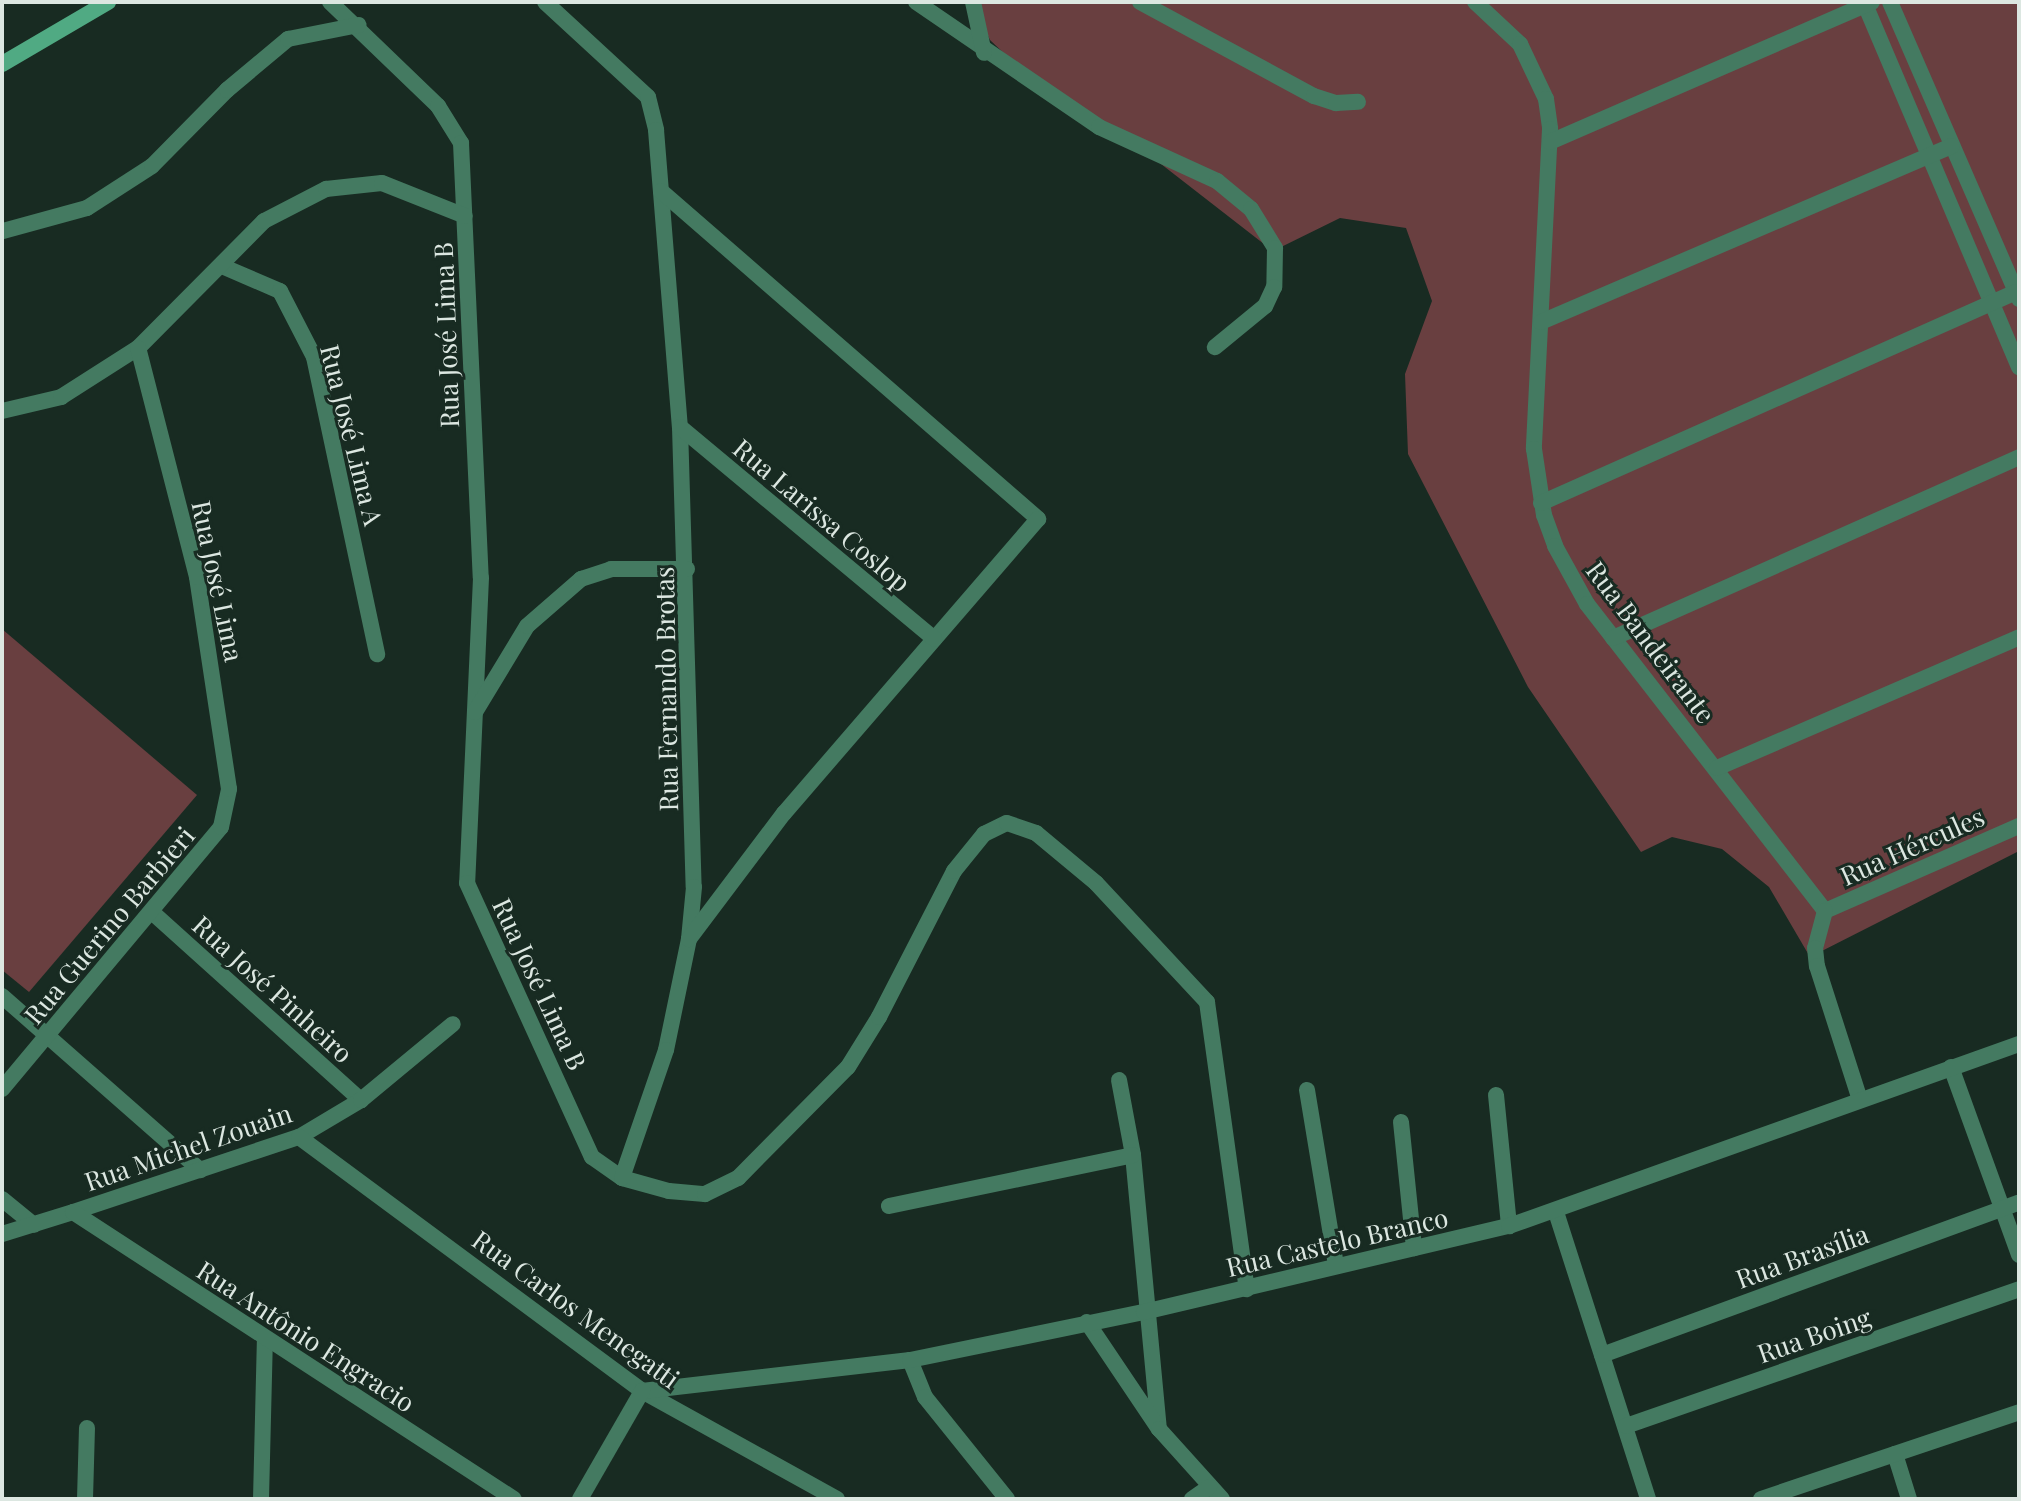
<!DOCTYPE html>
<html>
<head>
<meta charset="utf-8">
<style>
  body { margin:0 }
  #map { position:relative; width:2021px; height:1501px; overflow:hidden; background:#182b22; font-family:"Playfair Display",serif }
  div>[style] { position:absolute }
  .green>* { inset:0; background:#693f40 }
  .minor>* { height:16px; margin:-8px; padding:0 8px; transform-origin:8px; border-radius:8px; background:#447a61 }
  .tertiary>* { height:16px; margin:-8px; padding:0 8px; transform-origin:8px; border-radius:8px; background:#447a61 }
  .secondary>* { height:16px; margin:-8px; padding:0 8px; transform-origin:8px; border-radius:8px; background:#50aa83 }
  span { translate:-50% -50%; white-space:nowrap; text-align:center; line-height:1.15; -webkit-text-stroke:6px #182b22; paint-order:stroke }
  .street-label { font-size:26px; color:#dce7e1 }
  .frame { position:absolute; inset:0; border:4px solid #dce7e1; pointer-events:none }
</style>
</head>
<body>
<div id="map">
  <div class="green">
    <i style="clip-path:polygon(972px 2px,2019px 2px,2019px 851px,1810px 957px,1769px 887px,1722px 849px,1672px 837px,1641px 852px,1528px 687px,1408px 454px,1405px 374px,1432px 301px,1406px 228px,1340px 218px,1273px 251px,1152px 157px,1010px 59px,990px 40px)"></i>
    <i style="clip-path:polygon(2px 629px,197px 795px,29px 992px,2px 970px)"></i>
  </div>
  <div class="minor">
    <i style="left:330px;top:2px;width:150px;rotate:43.9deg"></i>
    <i style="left:438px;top:106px;width:44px;rotate:58.1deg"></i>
    <i style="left:461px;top:143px;width:435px;rotate:87.4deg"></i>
    <i style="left:481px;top:578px;width:305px;rotate:92.6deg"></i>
    <i style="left:467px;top:883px;width:301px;rotate:65.5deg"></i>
    <i style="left:592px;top:1157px;width:37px;rotate:35deg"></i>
    <i style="left:622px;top:1178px;width:49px;rotate:15.5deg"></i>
    <i style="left:669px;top:1191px;width:36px;rotate:5deg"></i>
    <i style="left:705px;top:1194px;width:37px;rotate:-26deg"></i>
    <i style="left:738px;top:1178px;width:156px;rotate:-45.3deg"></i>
    <i style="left:848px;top:1067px;width:59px;rotate:-58.2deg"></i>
    <i style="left:879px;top:1017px;width:164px;rotate:-62.8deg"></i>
    <i style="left:954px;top:871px;width:48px;rotate:-51deg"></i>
    <i style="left:984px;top:834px;width:25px;rotate:-26deg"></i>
    <i style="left:1007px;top:823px;width:31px;rotate:19deg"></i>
    <i style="left:1036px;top:833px;width:78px;rotate:39.8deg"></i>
    <i style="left:1096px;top:883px;width:163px;rotate:47deg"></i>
    <i style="left:1207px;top:1002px;width:290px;rotate:82.1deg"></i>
    <i style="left:545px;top:2px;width:140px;rotate:42.7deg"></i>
    <i style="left:648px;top:97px;width:34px;rotate:76deg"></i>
    <i style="left:656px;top:130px;width:298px;rotate:85.4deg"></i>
    <i style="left:680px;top:427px;width:460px;rotate:88.3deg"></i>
    <i style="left:694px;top:887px;width:52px;rotate:95.5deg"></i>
    <i style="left:689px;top:939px;width:113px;rotate:101.7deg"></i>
    <i style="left:666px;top:1050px;width:135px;rotate:109deg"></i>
    <i style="left:916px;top:2px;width:222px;rotate:34.3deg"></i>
    <i style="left:1099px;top:127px;width:130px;rotate:24.6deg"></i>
    <i style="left:1217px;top:181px;width:44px;rotate:39.5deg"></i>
    <i style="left:1251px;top:209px;width:46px;rotate:58.4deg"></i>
    <i style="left:1275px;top:248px;width:39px;rotate:91deg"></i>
    <i style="left:1274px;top:287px;width:21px;rotate:115deg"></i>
    <i style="left:1265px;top:306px;width:65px;rotate:140.6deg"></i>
    <i style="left:973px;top:2px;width:52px;rotate:77.8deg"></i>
    <i style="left:1140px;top:2px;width:198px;rotate:28.4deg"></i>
    <i style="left:1314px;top:96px;width:23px;rotate:18deg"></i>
    <i style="left:1336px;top:103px;width:22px;rotate:-3deg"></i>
    <i style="left:1475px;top:2px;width:62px;rotate:43deg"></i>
    <i style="left:1520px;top:44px;width:61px;rotate:64.7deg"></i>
    <i style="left:1546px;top:99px;width:30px;rotate:82deg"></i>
    <i style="left:1550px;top:129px;width:320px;rotate:92.9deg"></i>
    <i style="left:1534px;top:449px;width:67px;rotate:81.4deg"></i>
    <i style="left:1544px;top:515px;width:33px;rotate:70deg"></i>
    <i style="left:1555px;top:546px;width:66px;rotate:61.1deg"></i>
    <i style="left:1587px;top:604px;width:388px;rotate:52.2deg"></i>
    <i style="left:1864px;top:2px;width:397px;rotate:67deg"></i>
    <i style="left:1890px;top:2px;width:324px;rotate:66.5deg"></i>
    <i style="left:1550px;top:142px;width:351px;rotate:-23.5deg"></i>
    <i style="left:661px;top:191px;width:500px;rotate:41deg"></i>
    <i style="left:1038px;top:519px;width:389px;rotate:130.8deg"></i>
    <i style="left:784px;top:813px;width:158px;rotate:127deg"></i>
    <i style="left:3px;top:231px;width:87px;rotate:-15.3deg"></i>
    <i style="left:87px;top:208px;width:77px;rotate:-32.9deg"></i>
    <i style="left:152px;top:166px;width:107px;rotate:-45.4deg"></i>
    <i style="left:227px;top:90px;width:80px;rotate:-39.9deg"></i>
    <i style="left:288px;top:39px;width:72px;rotate:-11.2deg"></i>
    <i style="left:224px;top:267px;width:61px;rotate:23.2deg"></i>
    <i style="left:280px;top:291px;width:74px;rotate:62.7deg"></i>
    <i style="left:314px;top:357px;width:304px;rotate:78deg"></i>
    <i style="left:1541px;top:322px;width:447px;rotate:-23.2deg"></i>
    <i style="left:2px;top:411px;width:61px;rotate:-13.3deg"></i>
    <i style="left:61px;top:397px;width:91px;rotate:-32.5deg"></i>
    <i style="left:138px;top:348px;width:179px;rotate:-45.2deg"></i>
    <i style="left:264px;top:221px;width:70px;rotate:-27.3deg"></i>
    <i style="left:326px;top:189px;width:56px;rotate:-6.1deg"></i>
    <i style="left:382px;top:183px;width:89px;rotate:21.7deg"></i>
    <i style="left:680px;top:427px;width:331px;rotate:39.8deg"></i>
    <i style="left:1541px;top:503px;width:520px;rotate:-23.95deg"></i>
    <i style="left:1613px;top:638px;width:445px;rotate:-24deg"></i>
    <i style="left:475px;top:712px;width:100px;rotate:-58.8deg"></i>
    <i style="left:527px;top:626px;width:72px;rotate:-41deg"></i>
    <i style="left:581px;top:579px;width:32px;rotate:-18deg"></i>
    <i style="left:611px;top:569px;width:76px"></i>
    <i style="left:1717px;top:768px;width:329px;rotate:-23.4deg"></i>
    <i style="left:1825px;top:911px;width:212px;rotate:-23.7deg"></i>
    <i style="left:1825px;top:911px;width:38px;rotate:105deg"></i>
    <i style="left:1815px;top:948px;width:18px;rotate:84deg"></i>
    <i style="left:1817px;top:966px;width:141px;rotate:72.2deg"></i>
    <i style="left:153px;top:913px;width:280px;rotate:42deg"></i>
    <i style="left:2px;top:996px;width:264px;rotate:41.3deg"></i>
    <i style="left:1951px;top:1067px;width:200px;rotate:70.1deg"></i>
    <i style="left:1119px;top:1080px;width:76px;rotate:79.4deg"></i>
    <i style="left:1133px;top:1155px;width:275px;rotate:84.6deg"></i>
    <i style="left:2px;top:1089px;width:341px;rotate:-50.1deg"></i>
    <i style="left:221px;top:827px;width:39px;rotate:-78deg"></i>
    <i style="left:229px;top:789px;width:214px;rotate:-98.6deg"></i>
    <i style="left:197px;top:577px;width:236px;rotate:-104.4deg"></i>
    <i style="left:1307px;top:1090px;width:178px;rotate:80.6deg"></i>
    <i style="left:1496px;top:1095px;width:132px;rotate:84.3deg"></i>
    <i style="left:1401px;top:1122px;width:127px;rotate:84.1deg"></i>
    <i style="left:299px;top:1137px;width:72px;rotate:-30.8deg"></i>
    <i style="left:361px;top:1100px;width:119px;rotate:-39.6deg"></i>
    <i style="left:2px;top:1199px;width:41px;rotate:39.1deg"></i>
    <i style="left:889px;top:1206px;width:249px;rotate:-11.8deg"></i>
    <i style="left:1556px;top:1212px;width:301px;rotate:72.2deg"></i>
    <i style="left:2px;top:1234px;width:74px;rotate:-17.2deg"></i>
    <i style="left:1087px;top:1322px;width:129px;rotate:56.1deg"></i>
    <i style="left:1159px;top:1429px;width:94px;rotate:48deg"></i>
    <i style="left:1602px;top:1355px;width:444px;rotate:-20.1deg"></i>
    <i style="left:910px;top:1360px;width:40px;rotate:68deg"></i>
    <i style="left:925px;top:1397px;width:131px;rotate:51.2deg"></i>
    <i style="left:642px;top:1391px;width:223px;rotate:29deg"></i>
    <i style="left:1626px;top:1426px;width:416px;rotate:-19.2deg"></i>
    <i style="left:1895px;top:1454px;width:47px;rotate:72.7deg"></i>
    <i style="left:85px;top:1499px;width:71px;rotate:-88.4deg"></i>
    <i style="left:261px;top:1499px;width:161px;rotate:-88.6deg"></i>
    <i style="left:1192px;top:1499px;width:21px;rotate:-35deg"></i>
    <i style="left:1761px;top:1499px;width:272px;rotate:-18.6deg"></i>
  </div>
  <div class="tertiary">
    <i style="left:73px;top:1212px;width:238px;rotate:-18.4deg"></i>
    <i style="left:299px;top:1137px;width:427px;rotate:36.5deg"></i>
    <i style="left:73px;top:1212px;width:526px;rotate:33.06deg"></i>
    <i style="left:642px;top:1391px;width:270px;rotate:-6.6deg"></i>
    <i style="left:910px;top:1360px;width:239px;rotate:-11.6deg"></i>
    <i style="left:1144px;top:1312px;width:375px;rotate:-13.3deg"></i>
    <i style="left:1509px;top:1226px;width:542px;rotate:-19.64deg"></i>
    <i style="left:580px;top:1499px;width:125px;rotate:-60.1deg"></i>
  </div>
  <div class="secondary">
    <i style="left:2px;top:64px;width:123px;rotate:-30.3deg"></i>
  </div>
  <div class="street-label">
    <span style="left:446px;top:335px;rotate:-92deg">Rua José Lima B</span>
    <span style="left:352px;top:435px;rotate:76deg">Rua José Lima A</span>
    <span style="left:822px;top:515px;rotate:40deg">Rua Larissa Coslop</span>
    <span style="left:218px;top:581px;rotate:78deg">Rua José Lima</span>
    <span style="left:1651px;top:642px;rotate:53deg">Rua Bandeirante</span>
    <span style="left:666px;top:689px;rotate:-91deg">Rua Fernando Brotas</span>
    <span style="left:1912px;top:846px;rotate:-24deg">Rua Hércules</span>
    <span style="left:109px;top:925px;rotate:-50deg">Rua Guerino Barbieri</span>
    <span style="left:540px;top:984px;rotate:65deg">Rua José Lima B</span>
    <span style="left:273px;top:989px;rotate:42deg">Rua José Pinheiro</span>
    <span style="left:188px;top:1147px;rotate:-19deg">Rua Michel Zouain</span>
    <span style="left:1337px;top:1242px;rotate:-13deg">Rua Castelo Branco</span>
    <span style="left:1802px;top:1256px;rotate:-20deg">Rua Brasília</span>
    <span style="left:576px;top:1309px;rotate:36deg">Rua Carlos Menegatti</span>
    <span style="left:1814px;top:1335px;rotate:-19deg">Rua Boing</span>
    <span style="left:306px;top:1336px;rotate:33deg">Rua Antônio Engracio</span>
  </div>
  <div class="frame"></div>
</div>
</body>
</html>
